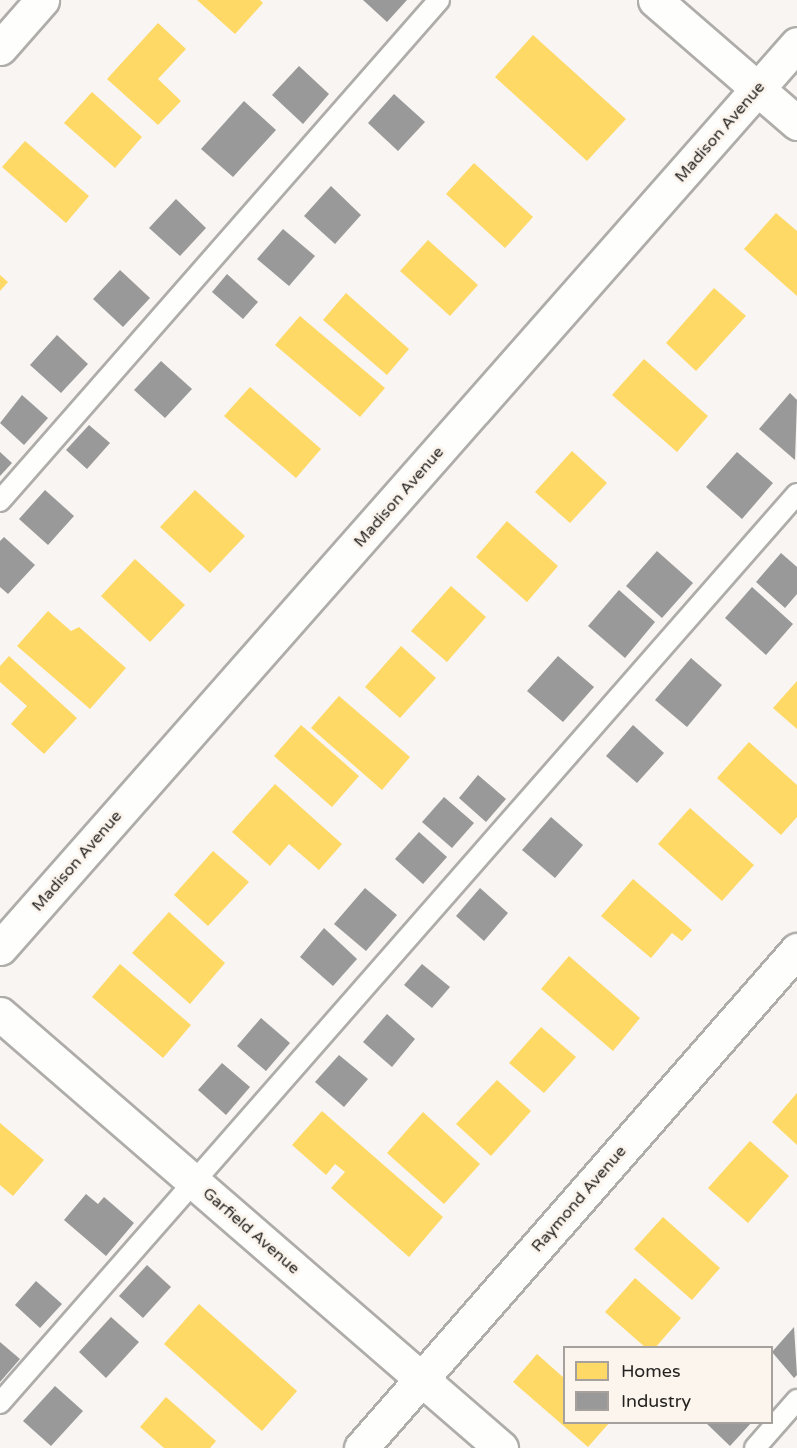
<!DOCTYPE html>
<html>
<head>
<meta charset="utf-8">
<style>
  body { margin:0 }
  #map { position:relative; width:797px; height:1448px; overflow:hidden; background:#f8f5f2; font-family:"Varela Round",sans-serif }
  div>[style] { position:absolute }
  .homes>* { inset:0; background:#ffd966 }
  .industry>* { inset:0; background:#999 }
  .roads { filter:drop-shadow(2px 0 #afadaa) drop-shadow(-2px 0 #afadaa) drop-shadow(0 2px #afadaa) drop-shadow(0 -2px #afadaa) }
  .lane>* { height:20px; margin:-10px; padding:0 10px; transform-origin:10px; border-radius:10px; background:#fefefd }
  .street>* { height:33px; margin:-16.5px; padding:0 16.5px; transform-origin:16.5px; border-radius:16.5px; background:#fefefd }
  span { translate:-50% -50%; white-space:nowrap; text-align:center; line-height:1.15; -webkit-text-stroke:6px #fcf5ee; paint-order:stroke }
  .street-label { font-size:16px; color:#252320 }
  .legend { position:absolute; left:563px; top:1346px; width:210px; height:78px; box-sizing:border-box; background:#fcf5ee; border:2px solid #a6a19c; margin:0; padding:8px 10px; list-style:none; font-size:18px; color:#252320 }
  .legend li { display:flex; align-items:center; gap:12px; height:30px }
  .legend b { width:30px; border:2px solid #a6a19c }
</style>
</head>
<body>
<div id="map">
  <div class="homes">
    <i style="clip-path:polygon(197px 0,260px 0,263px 3px,235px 34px)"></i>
    <i style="clip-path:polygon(158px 23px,186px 49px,158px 79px,181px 101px,158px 125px,107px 79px)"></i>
    <i style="clip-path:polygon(533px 35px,626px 119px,587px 161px,495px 77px)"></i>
    <i style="clip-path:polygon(92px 92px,142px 137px,115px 168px,64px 123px)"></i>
    <i style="clip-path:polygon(25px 141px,89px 196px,66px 223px,2px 167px)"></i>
    <i style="clip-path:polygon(474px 163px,533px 217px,505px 248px,446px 194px)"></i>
    <i style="clip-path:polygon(776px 213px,797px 231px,797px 296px,744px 249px)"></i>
    <i style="clip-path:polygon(428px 240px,478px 285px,450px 316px,400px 271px)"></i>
    <i style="clip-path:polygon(0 275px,8px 282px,0 291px)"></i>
    <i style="clip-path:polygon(714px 288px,746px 316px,696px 371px,666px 343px)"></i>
    <i style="clip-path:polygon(346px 293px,409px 349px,387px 375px,323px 320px)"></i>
    <i style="clip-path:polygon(300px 316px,385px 388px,360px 417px,275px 345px)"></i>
    <i style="clip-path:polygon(644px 359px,708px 416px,677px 452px,612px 395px)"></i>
    <i style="clip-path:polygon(250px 387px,321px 449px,296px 478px,224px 416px)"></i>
    <i style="clip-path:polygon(572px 451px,607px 483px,570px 523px,535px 492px)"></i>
    <i style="clip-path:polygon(195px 490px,245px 536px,210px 573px,160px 527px)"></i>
    <i style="clip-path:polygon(507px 521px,558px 566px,527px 602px,476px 557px)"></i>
    <i style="clip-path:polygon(135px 559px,185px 605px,150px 642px,101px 596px)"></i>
    <i style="clip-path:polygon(451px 586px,486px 617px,447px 662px,411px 631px)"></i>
    <i style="clip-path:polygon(48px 611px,71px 631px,79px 627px,126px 668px,90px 709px,17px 646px)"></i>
    <i style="clip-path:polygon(401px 646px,436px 678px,400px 718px,365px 687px)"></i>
    <i style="clip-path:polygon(9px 656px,77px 718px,44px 754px,11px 724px,27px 706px,0 682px,0 666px)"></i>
    <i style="clip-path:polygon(797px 681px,797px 729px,773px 708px)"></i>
    <i style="clip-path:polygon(339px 696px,410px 757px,382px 790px,311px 728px)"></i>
    <i style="clip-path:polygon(301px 725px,359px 776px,332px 807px,274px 756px)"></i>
    <i style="clip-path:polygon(749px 742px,797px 785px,797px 817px,781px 835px,717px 778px)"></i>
    <i style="clip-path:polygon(275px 784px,342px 844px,319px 870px,289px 844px,270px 866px,232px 832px)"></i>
    <i style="clip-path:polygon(690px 808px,754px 865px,722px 901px,658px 844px)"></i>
    <i style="clip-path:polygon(213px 851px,249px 882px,208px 926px,174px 895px)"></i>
    <i style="clip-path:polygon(633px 879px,692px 930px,682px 941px,672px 933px,651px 958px,601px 916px)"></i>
    <i style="clip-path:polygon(169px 912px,225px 963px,190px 1004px,132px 953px)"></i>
    <i style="clip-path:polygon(569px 956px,640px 1018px,613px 1051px,541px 989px)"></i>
    <i style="clip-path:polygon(120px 964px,191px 1025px,163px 1058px,92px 997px)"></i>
    <i style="clip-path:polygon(541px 1027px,576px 1057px,544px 1093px,509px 1063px)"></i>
    <i style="clip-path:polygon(497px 1080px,531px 1111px,491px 1156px,456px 1124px)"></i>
    <i style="clip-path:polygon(797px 1093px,797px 1145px,772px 1122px)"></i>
    <i style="clip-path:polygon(322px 1111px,443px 1217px,409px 1257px,331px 1188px,345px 1172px,335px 1164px,326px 1175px,292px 1145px)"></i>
    <i style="clip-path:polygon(423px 1112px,480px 1164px,444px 1204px,387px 1153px)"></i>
    <i style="clip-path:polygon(0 1123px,44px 1160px,13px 1196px,0 1185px)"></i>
    <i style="clip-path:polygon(750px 1141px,789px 1176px,748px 1223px,708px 1188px)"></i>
    <i style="clip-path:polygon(663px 1217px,720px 1268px,692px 1300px,634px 1249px)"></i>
    <i style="clip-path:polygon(635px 1278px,681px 1318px,655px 1348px,646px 1348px,605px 1312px)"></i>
    <i style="clip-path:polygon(199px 1304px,297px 1391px,262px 1431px,164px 1344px)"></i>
    <i style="clip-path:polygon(537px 1354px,564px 1378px,564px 1422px,610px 1422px,588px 1447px,513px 1382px)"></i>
    <i style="clip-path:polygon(166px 1397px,216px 1441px,210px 1448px,164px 1448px,140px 1427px)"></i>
  </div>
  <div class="industry">
    <i style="clip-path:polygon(363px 0,407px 0,387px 22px)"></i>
    <i style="clip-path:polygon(299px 66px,329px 94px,303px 124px,272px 95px)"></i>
    <i style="clip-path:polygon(394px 94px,425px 122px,398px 151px,368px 123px)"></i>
    <i style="clip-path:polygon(244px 101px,276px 130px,233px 177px,201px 149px)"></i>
    <i style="clip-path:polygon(331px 186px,361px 215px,335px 244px,304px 216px)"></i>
    <i style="clip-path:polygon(176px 199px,206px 228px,180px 256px,149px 228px)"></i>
    <i style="clip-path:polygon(283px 229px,315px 256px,289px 286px,257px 259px)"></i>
    <i style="clip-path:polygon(120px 270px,150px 298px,123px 327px,93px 299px)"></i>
    <i style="clip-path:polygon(227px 274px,258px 302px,243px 319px,212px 292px)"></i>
    <i style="clip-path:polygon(57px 335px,88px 364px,61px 393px,30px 365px)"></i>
    <i style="clip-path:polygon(161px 361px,192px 389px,165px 418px,134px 390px)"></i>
    <i style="clip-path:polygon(790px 393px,797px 400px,795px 460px,759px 429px)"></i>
    <i style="clip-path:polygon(22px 395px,48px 418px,24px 445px,0 423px)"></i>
    <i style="clip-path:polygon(89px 425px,110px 443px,87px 469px,66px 450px)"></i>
    <i style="clip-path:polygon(0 452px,12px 463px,0 476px)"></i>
    <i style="clip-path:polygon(737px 452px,773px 483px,742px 519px,706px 487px)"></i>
    <i style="clip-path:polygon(45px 490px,74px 516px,48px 545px,19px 519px)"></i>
    <i style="clip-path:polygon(4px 537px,35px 565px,8px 594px,0 587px,0 541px)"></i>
    <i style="clip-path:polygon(657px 551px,693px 583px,662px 618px,626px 586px)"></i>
    <i style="clip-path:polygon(781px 553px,797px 567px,797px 594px,785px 608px,756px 582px)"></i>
    <i style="clip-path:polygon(752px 587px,793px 624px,766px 655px,725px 618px)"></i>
    <i style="clip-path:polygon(619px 590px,655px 622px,625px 658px,588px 626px)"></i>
    <i style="clip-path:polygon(558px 656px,594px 687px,563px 722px,527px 691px)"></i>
    <i style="clip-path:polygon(691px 658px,722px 685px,687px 727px,655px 700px)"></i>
    <i style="clip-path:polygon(633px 725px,664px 753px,637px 783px,606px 756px)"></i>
    <i style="clip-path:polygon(478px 775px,506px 799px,486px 822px,459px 798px)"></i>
    <i style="clip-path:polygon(444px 797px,474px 823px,452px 848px,422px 822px)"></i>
    <i style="clip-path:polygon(551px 817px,583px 845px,555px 878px,522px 850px)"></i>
    <i style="clip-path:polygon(419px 832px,447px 857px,423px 884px,395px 859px)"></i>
    <i style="clip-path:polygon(365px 888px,397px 915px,366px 951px,334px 924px)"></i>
    <i style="clip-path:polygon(480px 888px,508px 913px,484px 941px,456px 916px)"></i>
    <i style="clip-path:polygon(324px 928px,357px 959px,333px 986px,300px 957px)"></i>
    <i style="clip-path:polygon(422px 964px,450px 987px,432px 1008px,404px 985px)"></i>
    <i style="clip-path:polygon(387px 1014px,415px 1039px,392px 1067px,363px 1042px)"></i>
    <i style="clip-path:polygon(261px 1018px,290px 1043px,266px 1071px,237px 1046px)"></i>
    <i style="clip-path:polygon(339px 1055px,368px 1079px,344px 1107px,315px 1082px)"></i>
    <i style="clip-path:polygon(222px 1063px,250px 1087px,226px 1115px,198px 1090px)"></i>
    <i style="clip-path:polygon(86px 1194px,98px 1204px,104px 1197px,134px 1223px,106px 1256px,64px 1220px)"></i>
    <i style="clip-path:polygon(147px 1265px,171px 1287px,143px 1318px,119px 1296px)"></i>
    <i style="clip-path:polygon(36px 1281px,62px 1304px,40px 1328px,15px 1305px)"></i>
    <i style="clip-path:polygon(111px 1317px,139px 1342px,106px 1378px,79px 1352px)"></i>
    <i style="clip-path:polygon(794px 1327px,797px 1375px,794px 1378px,772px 1352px)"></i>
    <i style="clip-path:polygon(0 1342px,20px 1359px,0 1382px)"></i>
    <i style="clip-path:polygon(55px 1386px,83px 1411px,51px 1446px,23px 1421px)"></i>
    <i style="clip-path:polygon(705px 1422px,752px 1422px,730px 1446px)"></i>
  </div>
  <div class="roads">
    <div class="lane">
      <i style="left:0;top:501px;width:666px;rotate:-48.77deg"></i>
      <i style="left:0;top:1403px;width:1209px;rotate:-48.76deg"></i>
      <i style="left:755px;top:1448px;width:64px;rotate:-48.8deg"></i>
    </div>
    <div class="street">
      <i style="left:655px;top:0;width:188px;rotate:40.9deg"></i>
      <i style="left:0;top:48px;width:64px;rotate:-48.8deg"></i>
      <i style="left:0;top:948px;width:1205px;rotate:-48.6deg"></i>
      <i style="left:0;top:1014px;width:663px;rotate:40.9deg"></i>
      <i style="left:361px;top:1448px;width:662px;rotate:-48.8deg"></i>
    </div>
  </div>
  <div class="street-label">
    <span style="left:720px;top:132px;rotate:-49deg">Madison Avenue</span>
    <span style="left:399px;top:497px;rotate:-49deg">Madison Avenue</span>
    <span style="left:77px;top:861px;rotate:-49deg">Madison Avenue</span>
    <span style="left:579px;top:1199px;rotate:-49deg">Raymond Avenue</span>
    <span style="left:251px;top:1231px;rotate:41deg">Garfield Avenue</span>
  </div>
  <ul class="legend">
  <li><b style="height:16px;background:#ffd966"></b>Homes</li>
  <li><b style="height:16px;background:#999"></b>Industry</li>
  </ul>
</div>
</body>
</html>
